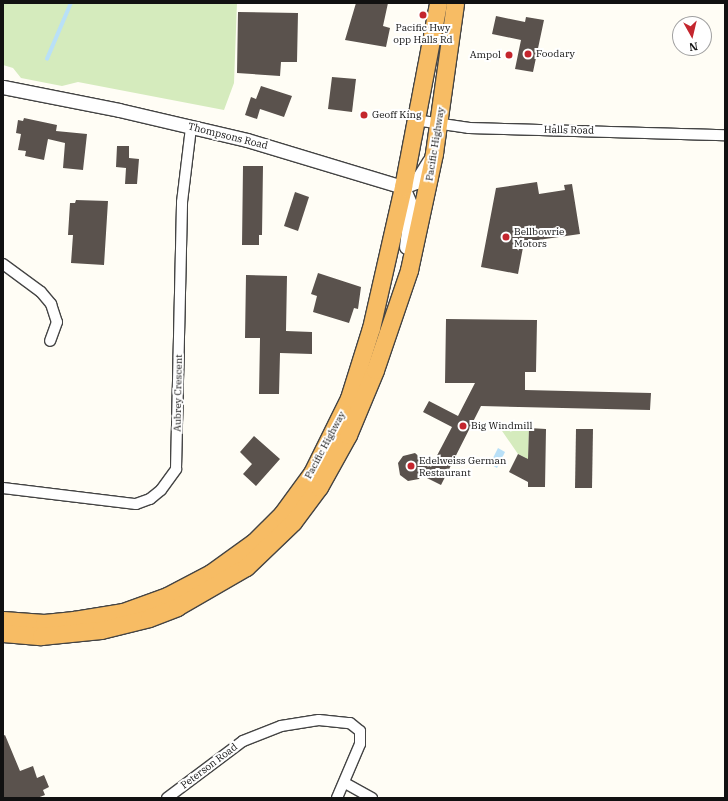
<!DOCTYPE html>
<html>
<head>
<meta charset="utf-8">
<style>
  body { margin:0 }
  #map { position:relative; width:728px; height:801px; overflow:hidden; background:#fffdf5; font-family:"IBM Plex Serif",serif }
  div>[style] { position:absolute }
  .green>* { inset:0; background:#d5ebbd }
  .water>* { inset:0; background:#b9e0f7 }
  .stream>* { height:3.5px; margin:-1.75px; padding:0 1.75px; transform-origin:1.75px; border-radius:1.75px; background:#b9e0f7 }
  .building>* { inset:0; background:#5a524d }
  .roads { filter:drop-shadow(1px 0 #444) drop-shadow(-1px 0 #444) drop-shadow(0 1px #444) drop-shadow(0 -1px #444) }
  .minor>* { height:10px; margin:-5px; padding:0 5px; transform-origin:5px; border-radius:5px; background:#fff }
  .tertiary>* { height:13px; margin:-6.5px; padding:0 6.5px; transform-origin:6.5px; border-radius:6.5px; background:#fff }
  .trunk>* { height:17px; margin:-8.5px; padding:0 8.5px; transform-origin:8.5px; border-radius:8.5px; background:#f7bc64 }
  .dots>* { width:11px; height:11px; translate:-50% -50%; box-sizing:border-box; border:2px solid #fff; border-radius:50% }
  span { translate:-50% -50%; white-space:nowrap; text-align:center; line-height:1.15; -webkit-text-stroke:4px #fff; paint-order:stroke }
  .poi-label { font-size:10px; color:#111 }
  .left { translate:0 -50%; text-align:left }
  .right { translate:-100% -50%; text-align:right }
  .street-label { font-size:10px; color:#111 }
  .frame { position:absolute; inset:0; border:4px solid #111; pointer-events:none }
  .north { position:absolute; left:672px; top:16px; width:40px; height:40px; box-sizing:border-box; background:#fff; border:1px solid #a0a0a0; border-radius:50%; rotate:172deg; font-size:11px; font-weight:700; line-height:16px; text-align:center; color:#111 }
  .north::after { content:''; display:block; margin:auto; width:14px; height:18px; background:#c4262e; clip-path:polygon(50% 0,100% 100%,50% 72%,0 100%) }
</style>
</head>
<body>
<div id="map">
  <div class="green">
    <i style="clip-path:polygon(3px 3px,237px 3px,234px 83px,224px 110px,78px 82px,62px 86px,21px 78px,13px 68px,3px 65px)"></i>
    <i style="clip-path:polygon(500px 428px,529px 428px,528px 465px,524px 462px,526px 458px,518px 454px)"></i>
  </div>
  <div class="water">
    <i style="clip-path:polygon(498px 448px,505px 452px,497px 468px,490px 464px)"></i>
  </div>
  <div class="stream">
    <i style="left:47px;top:59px;width:61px;rotate:-66.8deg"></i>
  </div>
  <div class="building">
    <i style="clip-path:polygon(356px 3px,388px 3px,383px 26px,390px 28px,386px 47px,345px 40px)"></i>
    <i style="clip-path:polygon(238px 12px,298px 13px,297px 62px,281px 62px,280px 76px,237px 73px)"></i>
    <i style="clip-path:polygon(496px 16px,525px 22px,526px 17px,544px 20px,533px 72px,515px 69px,521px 40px,492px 34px)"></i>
    <i style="clip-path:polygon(332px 77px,356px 79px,352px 112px,328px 109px)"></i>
    <i style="clip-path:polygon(261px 86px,292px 96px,284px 117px,260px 109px,257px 119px,245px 115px,251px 97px,256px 99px)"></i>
    <i style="clip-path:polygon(24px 118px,57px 125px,56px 131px,87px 134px,83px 170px,63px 168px,65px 143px,48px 139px,44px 160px,25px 156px,26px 151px,18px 150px,21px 134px,16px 133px,18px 120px,23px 121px)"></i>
    <i style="clip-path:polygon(117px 146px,129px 146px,129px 158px,139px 159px,137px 184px,125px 184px,126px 168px,116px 167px)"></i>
    <i style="clip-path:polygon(243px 166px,263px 166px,262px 235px,259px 235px,259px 245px,242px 245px)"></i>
    <i style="clip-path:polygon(537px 182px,539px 194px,565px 190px,564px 185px,572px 184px,580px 234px,524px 242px,518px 274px,481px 267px,496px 188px)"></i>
    <i style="clip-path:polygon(295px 192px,309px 197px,298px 231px,284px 226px)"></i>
    <i style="clip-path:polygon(76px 200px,108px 201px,104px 265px,71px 263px,73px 235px,68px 235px,70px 203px,75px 203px)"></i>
    <i style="clip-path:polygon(318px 273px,361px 287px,358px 309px,354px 308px,349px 323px,313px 312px,317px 296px,311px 294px)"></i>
    <i style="clip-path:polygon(246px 275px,287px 276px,286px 331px,312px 332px,312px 354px,280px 353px,279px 394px,259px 394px,260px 338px,245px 338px)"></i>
    <i style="clip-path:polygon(446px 319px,537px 320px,536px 372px,525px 372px,525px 390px,651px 393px,650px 410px,481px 406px,441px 485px,421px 475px,419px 479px,408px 481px,400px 475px,398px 463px,403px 456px,415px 453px,431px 467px,452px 427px,423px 412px,429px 401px,458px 416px,475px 383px,445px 383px)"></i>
    <i style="clip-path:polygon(529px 428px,546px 429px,545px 487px,528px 487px,528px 482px,509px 472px,518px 454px,528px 459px)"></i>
    <i style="clip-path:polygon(576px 429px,593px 429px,592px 488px,575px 488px)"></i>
    <i style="clip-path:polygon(254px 436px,280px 459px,256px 486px,243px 474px,252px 464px,240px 452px)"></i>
    <i style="clip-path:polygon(5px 735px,20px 771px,33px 766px,37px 778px,44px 775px,49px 787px,43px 790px,45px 795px,37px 798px,3px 798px,3px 736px)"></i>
  </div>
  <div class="roads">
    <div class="minor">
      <i style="left:415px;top:120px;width:55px;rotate:8.4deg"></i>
      <i style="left:469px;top:128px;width:256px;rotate:1.6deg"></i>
      <i style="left:3px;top:264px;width:47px;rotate:36.4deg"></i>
      <i style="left:41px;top:292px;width:16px;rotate:50deg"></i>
      <i style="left:51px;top:304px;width:19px;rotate:72deg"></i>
      <i style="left:57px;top:322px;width:20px;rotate:110deg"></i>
      <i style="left:3px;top:488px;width:134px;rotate:6.9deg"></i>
      <i style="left:136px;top:504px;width:15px;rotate:-20deg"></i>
      <i style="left:150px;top:499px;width:14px;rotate:-39deg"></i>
      <i style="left:161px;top:490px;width:26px;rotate:-54deg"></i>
      <i style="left:176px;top:469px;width:267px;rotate:-88.7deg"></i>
      <i style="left:182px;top:202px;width:75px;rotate:-83.1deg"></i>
      <i style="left:345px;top:783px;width:31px;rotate:29deg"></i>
      <i style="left:167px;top:798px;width:95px;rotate:-36.9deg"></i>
      <i style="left:243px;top:741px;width:41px;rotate:-21.5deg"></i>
      <i style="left:281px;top:726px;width:38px;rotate:-9deg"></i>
      <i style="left:319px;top:720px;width:31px;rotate:6deg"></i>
      <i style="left:350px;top:723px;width:13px;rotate:39deg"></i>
      <i style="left:360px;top:731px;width:13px;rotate:90deg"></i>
      <i style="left:360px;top:744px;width:59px;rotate:113.1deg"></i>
    </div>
    <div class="tertiary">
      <i style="left:3px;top:87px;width:118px;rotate:11.2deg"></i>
      <i style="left:119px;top:110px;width:131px;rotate:13.2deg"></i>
      <i style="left:247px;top:140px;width:163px;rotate:16.8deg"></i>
      <i style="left:403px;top:187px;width:14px;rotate:-21deg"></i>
      <i style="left:416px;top:182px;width:25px;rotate:-58deg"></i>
      <i style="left:403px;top:187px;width:21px;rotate:67deg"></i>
      <i style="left:411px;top:206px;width:41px;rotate:97deg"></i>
    </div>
    <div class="trunk">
      <i style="left:3px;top:620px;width:41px;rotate:4.2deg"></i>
      <i style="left:44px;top:623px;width:30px;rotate:-6deg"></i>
      <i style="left:74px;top:620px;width:50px;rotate:-9.3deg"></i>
      <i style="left:123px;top:612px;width:47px;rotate:-20deg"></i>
      <i style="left:167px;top:596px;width:50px;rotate:-27.6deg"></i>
      <i style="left:211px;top:573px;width:53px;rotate:-35.8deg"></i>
      <i style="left:254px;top:542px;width:40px;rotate:-45deg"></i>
      <i style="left:282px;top:514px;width:51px;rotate:-53.8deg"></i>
      <i style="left:312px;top:473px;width:84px;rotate:-63.7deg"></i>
      <i style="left:349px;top:398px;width:73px;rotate:-72.6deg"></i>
      <i style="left:371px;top:328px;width:145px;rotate:-77.2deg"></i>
      <i style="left:403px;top:187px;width:187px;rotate:-79.2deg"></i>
      <i style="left:3px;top:633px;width:38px;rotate:5deg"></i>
      <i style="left:41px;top:636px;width:60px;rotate:-5.7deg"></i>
      <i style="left:101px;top:630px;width:49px;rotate:-14deg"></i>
      <i style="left:149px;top:618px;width:30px;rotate:-21deg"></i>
      <i style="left:177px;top:607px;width:80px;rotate:-30.1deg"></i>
      <i style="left:246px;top:567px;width:65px;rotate:-43.8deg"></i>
      <i style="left:293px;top:522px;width:44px;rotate:-53.4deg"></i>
      <i style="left:319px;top:487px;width:60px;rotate:-60.9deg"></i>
      <i style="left:348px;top:435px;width:70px;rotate:-67.4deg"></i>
      <i style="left:375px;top:370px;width:106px;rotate:-71.2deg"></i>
      <i style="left:409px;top:270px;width:120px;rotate:-77.9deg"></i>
      <i style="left:434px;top:153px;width:151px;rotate:-82deg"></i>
    </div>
  </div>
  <div class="dots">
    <i style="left:423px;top:15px;background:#c4262e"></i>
    <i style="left:528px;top:54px;background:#c4262e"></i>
    <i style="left:509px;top:55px;background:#c4262e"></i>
    <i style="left:364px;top:115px;background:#c4262e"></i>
    <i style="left:506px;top:237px;background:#c4262e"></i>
    <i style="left:463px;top:426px;background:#c4262e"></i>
    <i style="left:411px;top:466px;background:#c4262e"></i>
  </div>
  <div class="poi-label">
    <span style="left:423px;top:33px">Pacific Hwy<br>opp Halls Rd</span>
    <span class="left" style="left:536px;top:54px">Foodary</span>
    <span class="right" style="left:501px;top:55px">Ampol</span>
    <span class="left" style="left:372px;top:115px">Geoff King</span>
    <span class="left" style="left:514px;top:237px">Bellbowrie<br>Motors</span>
    <span class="left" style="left:471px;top:426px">Big Windmill</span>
    <span class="left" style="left:419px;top:466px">Edelweiss German<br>Restaurant</span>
  </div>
  <div class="street-label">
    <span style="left:569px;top:130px;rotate:1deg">Halls Road</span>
    <span style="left:228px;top:136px;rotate:14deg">Thompsons Road</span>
    <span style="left:435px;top:144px;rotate:-81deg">Pacific Highway</span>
    <span style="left:178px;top:393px;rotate:-89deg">Aubrey Crescent</span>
    <span style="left:325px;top:445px;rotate:-62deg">Pacific Highway</span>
    <span style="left:209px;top:766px;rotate:-37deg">Peterson Road</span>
  </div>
  <div class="frame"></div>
  <div class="north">N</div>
</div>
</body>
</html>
